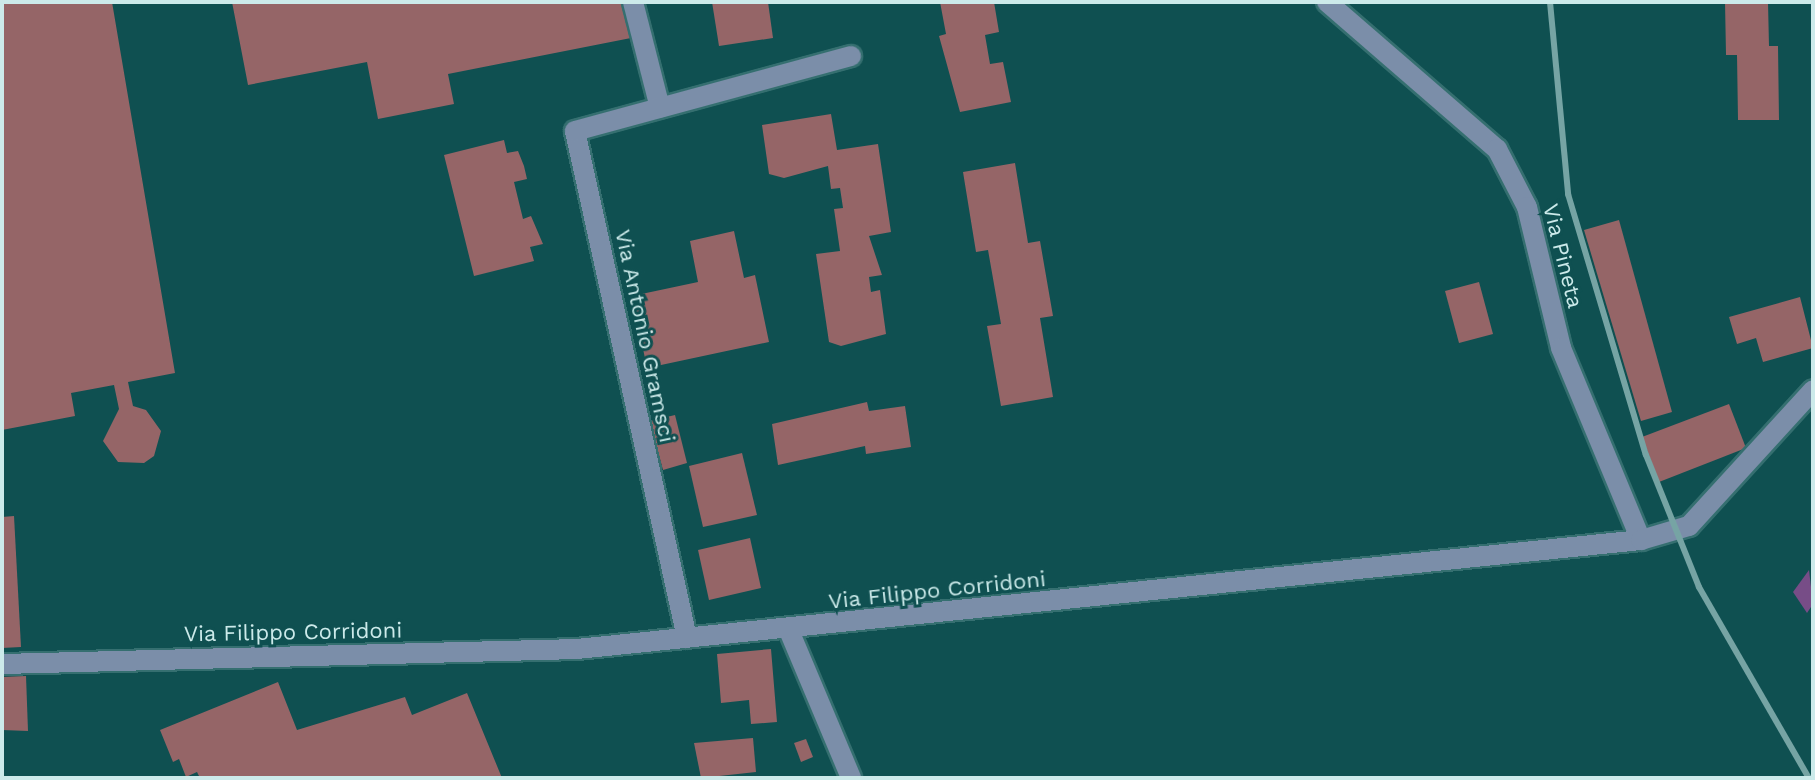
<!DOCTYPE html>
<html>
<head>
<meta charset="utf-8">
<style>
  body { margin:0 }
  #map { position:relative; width:1815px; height:780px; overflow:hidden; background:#0f5051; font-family:"Work Sans",sans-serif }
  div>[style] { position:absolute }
  .water>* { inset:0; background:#774d87 }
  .building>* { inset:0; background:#956567 }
  .roads { filter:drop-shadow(2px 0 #356f70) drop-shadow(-2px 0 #356f70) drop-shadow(0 2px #356f70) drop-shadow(0 -2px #356f70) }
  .minor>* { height:20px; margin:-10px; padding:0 10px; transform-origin:10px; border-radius:10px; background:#7b8ea9 }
  .rail>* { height:6px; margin:-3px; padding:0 3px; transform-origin:3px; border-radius:3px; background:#76a4a4 }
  span { translate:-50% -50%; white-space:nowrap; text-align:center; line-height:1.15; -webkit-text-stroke:6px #0f5051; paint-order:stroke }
  .street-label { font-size:22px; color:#cceaea }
  .frame { position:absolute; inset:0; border:4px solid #cceaea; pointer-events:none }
</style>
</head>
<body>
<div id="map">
  <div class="water">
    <i style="clip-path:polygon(1809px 570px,1813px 604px,1807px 613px,1793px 592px)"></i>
  </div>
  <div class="building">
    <i style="clip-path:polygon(2px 2px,112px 2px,175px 373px,128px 382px,133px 406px,146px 410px,161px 431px,154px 456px,144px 463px,118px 462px,103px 441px,119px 409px,114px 385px,71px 393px,75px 416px,2px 430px)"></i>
    <i style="clip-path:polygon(232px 2px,624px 2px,631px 38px,448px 74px,454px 104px,378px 119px,367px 62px,248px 85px)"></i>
    <i style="clip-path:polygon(712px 2px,768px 2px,773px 38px,719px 46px)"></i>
    <i style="clip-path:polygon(940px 2px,994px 2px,999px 32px,985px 35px,990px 64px,1003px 62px,1011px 102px,960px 112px,939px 36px,946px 34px)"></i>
    <i style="clip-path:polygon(1725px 2px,1768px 2px,1769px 46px,1778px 46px,1779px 120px,1738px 120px,1737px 55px,1726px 55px)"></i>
    <i style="clip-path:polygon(831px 114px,837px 150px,878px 144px,891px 232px,869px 236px,882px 275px,869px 277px,871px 292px,880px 290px,886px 334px,841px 346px,829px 342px,816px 254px,840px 251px,834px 209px,843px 208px,840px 188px,831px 189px,828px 166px,784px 178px,769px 174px,762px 125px)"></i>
    <i style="clip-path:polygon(504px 140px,507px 153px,518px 151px,524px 166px,527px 179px,514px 182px,523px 219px,531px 216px,543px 244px,530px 247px,534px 261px,474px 276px,444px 155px)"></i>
    <i style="clip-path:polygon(1015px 163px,1028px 243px,1040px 241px,1053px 316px,1040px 318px,1053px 397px,1001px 406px,987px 326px,1001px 324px,988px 250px,976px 252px,963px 172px)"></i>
    <i style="clip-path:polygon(1619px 220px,1672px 412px,1641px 421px,1584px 230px)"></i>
    <i style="clip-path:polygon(734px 231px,744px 278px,755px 275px,769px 342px,647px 368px,632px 296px,698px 282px,690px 241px)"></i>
    <i style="clip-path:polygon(1479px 282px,1493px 334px,1459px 343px,1445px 291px)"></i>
    <i style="clip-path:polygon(1800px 297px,1813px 348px,1763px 362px,1756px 338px,1737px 344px,1729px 317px)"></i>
    <i style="clip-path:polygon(867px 402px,869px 411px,905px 406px,911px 447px,866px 454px,865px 446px,778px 465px,772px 424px)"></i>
    <i style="clip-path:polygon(1729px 404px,1746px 448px,1659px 482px,1642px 437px)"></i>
    <i style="clip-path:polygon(675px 415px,687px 463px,663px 470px,650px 421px)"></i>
    <i style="clip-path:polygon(742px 453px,757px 515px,703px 527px,689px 466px)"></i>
    <i style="clip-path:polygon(14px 516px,21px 647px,2px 648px,2px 517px)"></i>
    <i style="clip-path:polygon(750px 538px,761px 588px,709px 600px,698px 550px)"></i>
    <i style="clip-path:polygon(771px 649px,777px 722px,751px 724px,749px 700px,721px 703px,717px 654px)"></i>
    <i style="clip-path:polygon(26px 676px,28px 731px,2px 730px,2px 677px)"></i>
    <i style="clip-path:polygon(278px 682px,297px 730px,405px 697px,412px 715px,467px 693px,502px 778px,200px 778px,197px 772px,186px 777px,179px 759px,173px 762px,160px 730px)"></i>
    <i style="clip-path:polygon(753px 738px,756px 772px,701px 778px,694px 743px)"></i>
    <i style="clip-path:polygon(806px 739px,813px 757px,801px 762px,794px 743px)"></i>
  </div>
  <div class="roads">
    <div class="minor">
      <i style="left:633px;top:2px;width:109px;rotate:75.7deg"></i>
      <i style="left:1327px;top:2px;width:225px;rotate:40.9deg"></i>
      <i style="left:1497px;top:149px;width:65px;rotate:62.7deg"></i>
      <i style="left:1527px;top:207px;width:145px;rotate:76.4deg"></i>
      <i style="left:1561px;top:348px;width:208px;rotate:67.4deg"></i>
      <i style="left:788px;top:628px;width:163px;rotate:67.2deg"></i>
      <i style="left:687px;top:638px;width:519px;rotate:-102.46deg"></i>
      <i style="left:575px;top:131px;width:286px;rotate:-15.2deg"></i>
      <i style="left:2px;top:664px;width:575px;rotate:-1.49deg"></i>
      <i style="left:577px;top:649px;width:1070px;rotate:-5.85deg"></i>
      <i style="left:1641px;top:540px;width:50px;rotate:-16.3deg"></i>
      <i style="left:1689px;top:526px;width:184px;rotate:-47.6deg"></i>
    </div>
  </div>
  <div class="rail">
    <i style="left:1550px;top:2px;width:193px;rotate:84.6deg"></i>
    <i style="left:1568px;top:194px;width:272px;rotate:73.4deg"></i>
    <i style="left:1646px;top:455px;width:142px;rotate:68.1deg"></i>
    <i style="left:1699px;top:587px;width:220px;rotate:60.1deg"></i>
  </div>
  <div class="street-label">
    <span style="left:1563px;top:256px;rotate:76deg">Via Pineta</span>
    <span style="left:645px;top:336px;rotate:78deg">Via Antonio Gramsci</span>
    <span style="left:937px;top:590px;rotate:-6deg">Via Filippo Corridoni</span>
    <span style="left:293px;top:632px;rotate:-1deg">Via Filippo Corridoni</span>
  </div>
  <div class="frame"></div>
</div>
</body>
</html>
